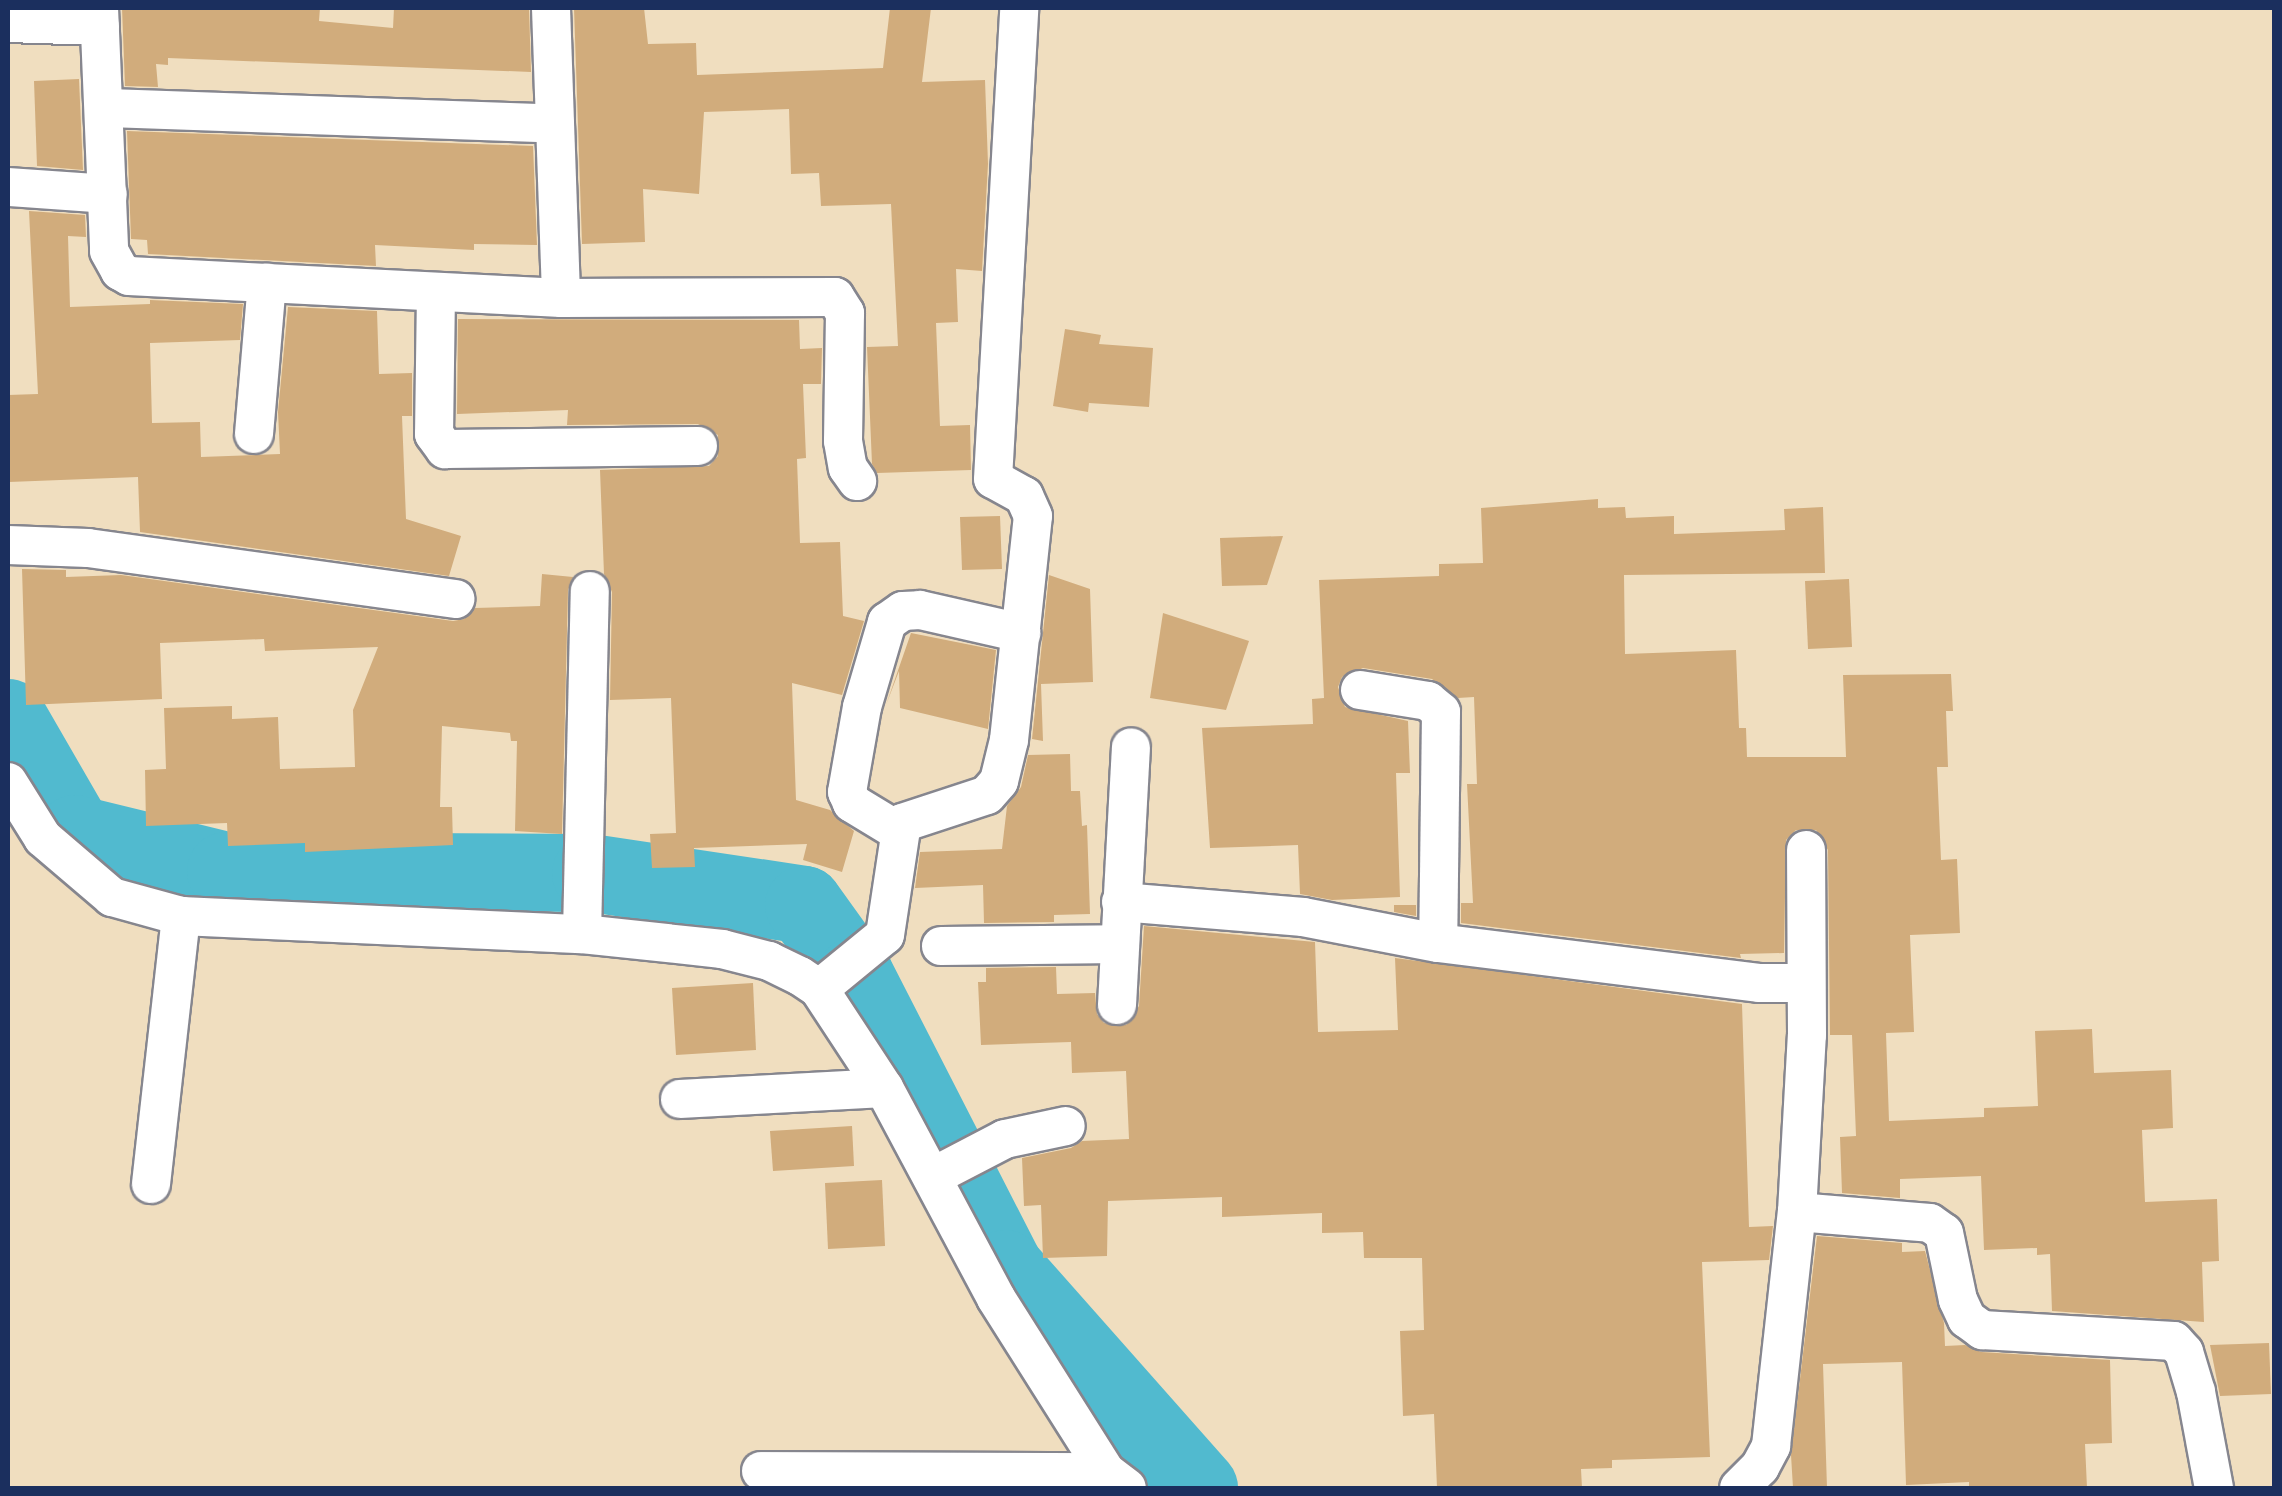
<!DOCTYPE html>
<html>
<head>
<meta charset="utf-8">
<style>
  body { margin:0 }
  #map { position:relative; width:2282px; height:1496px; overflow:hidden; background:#f0debf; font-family:Pangolin,sans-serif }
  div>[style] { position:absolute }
  .river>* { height:78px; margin:-39px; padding:0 39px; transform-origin:39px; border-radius:39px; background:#51bacf }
  .building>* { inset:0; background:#d1ac7c }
  .roads { filter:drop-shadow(2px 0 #86868e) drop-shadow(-2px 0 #86868e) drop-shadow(0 2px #86868e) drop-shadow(0 -2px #86868e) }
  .street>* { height:38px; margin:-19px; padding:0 19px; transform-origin:19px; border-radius:19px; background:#fff }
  span { translate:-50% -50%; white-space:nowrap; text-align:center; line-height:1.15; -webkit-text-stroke:10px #fff; paint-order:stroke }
  .frame { position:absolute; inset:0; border:10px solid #1b2f5e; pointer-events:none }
</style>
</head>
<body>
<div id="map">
  <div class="river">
    <i style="left:8px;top:718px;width:134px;rotate:60deg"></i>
    <i style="left:75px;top:834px;width:155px;rotate:13.8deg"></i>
    <i style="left:226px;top:871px;width:365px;rotate:0.3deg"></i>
    <i style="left:591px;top:873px;width:215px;rotate:8.5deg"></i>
    <i style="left:804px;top:905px;width:87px;rotate:54.3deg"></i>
    <i style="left:855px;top:976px;width:329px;rotate:62.9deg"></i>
    <i style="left:1005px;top:1269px;width:293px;rotate:48.5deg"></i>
  </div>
  <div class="building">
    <i style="clip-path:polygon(122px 8px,320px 8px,319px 21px,393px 28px,394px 8px,529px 8px,531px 72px,168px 58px,168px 65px,156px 64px,158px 87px,125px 86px)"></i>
    <i style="clip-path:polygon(574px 8px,644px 8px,648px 44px,696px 43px,697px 75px,883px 68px,890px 8px,931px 8px,922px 82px,985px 80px,988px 164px,982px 271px,956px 269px,958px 322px,936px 323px,940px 426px,970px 425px,971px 470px,877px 473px,872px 464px,867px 347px,898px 346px,891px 204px,821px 206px,819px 173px,791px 174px,789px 109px,704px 112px,699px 194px,643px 189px,645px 242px,582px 244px)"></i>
    <i style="clip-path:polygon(79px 79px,83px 170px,37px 166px,34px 81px)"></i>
    <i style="clip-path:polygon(127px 131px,533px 146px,537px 245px,474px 244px,474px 250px,375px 245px,376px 266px,148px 254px,147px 240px,131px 239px)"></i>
    <i style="clip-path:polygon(29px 211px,85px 215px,86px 237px,68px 236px,70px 307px,150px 304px,150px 300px,243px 304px,240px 340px,150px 343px,152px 423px,200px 422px,201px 457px,280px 454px,278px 412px,288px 307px,377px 311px,379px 374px,412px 373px,412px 416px,402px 416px,406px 519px,461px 536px,449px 576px,140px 532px,138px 477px,9px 482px,8px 395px,38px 394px)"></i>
    <i style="clip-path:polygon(458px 319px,799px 320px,800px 349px,822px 348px,821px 384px,803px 384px,806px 458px,797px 459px,800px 543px,840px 542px,843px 616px,864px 621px,842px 695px,792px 683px,796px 800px,830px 810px,854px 831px,842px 872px,803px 860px,807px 844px,694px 848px,695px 867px,652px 868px,650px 834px,676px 833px,671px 698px,610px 700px,612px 592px,604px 574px,600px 470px,709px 466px,718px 456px,718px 435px,698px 424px,567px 425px,568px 410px,457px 414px)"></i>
    <i style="clip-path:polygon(1065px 329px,1101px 335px,1099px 344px,1153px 348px,1149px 407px,1089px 403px,1088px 412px,1053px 406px)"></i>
    <i style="clip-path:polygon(1598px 499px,1598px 508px,1625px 507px,1626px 518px,1674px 516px,1674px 534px,1785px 530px,1784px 509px,1823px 507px,1825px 573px,1624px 575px,1625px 654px,1736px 650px,1739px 728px,1746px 728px,1747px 757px,1846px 757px,1843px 675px,1951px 674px,1953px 711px,1946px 711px,1948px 767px,1937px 767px,1941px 860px,1957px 859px,1960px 933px,1910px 935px,1914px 1032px,1886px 1033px,1889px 1121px,1984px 1117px,1984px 1108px,2038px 1106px,2035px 1031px,2092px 1029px,2094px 1073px,2171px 1070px,2173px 1128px,2142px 1130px,2145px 1202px,2217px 1199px,2219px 1261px,2202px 1262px,2204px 1322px,2052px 1311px,2050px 1254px,2037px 1255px,2037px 1248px,1984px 1250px,1981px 1176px,1900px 1179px,1900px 1198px,1842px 1193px,1840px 1137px,1856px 1136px,1852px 1035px,1830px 1035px,1828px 850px,1816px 830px,1796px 830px,1786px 840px,1784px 953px,1740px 954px,1741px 958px,1461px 923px,1461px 903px,1473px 903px,1467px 784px,1477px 784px,1474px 697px,1458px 698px,1432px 679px,1363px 668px,1342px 677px,1338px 687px,1345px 707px,1408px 721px,1410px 773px,1396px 773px,1400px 897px,1332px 900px,1300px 894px,1298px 845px,1210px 848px,1202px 728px,1313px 724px,1312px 699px,1324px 698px,1319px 580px,1439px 576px,1439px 564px,1483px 563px,1481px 508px)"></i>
    <i style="clip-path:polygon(1000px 516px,1002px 569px,962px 570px,960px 517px)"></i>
    <i style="clip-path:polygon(1283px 536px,1267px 585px,1222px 586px,1220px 538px)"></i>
    <i style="clip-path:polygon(22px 569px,66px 570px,66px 577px,121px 575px,453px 621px,464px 619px,475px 608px,540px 606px,542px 574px,573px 577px,568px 590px,562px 834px,515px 831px,517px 741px,511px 741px,510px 733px,442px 726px,440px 807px,452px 807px,453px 845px,305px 852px,305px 843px,228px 846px,227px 823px,146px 826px,145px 770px,166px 769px,164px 708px,232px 706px,232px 719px,278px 717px,280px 769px,355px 767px,353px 710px,378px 647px,265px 651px,264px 639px,160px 643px,162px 699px,26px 705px)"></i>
    <i style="clip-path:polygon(1049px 575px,1090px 589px,1093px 682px,1041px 684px,1043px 741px,1032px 739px)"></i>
    <i style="clip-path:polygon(1849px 579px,1852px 647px,1808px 649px,1805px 581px)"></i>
    <i style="clip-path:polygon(1163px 613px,1249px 641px,1226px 710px,1150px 698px)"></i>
    <i style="clip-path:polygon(911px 633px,996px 650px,988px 729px,900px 708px,899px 671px,886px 705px)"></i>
    <i style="clip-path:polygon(1070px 754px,1071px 791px,1080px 791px,1082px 826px,1087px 825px,1090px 914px,1054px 915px,1054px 922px,984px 923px,983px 885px,915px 888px,920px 852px,1002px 849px,1007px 806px,1021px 787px,1028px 755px)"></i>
    <i style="clip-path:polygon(1394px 905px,1416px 905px,1416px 916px,1394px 912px)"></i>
    <i style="clip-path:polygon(1144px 926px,1315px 942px,1318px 1032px,1398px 1030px,1395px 958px,1742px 1004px,1749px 1227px,1773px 1226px,1769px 1260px,1702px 1262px,1710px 1457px,1612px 1460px,1612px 1468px,1581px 1469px,1582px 1488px,1437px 1488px,1434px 1414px,1403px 1416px,1400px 1331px,1424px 1330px,1422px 1258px,1364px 1258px,1363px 1232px,1322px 1233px,1322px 1213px,1222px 1217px,1222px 1197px,1108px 1201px,1107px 1256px,1043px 1258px,1041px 1205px,1024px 1206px,1022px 1158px,1071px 1148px,1082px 1141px,1129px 1139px,1126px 1071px,1072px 1073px,1071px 1042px,981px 1045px,978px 982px,986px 982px,986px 968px,1056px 967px,1057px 994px,1095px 993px,1097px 1014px,1104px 1023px,1126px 1025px,1139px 1006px)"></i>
    <i style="clip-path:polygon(753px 983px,756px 1050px,676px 1055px,672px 988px)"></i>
    <i style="clip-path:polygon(852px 1126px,854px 1166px,773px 1171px,770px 1131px)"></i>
    <i style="clip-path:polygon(882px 1180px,885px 1246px,828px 1249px,825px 1183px)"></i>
    <i style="clip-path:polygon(1817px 1236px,1902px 1243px,1902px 1252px,1925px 1251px,1944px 1323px,1945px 1346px,1965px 1345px,1981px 1352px,2110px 1360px,2112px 1443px,2085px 1444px,2087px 1488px,1969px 1488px,1969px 1482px,1906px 1485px,1902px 1362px,1823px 1364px,1827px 1488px,1793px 1488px,1791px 1455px)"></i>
    <i style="clip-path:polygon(2269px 1343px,2271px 1394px,2220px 1396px,2210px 1345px)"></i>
  </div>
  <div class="roads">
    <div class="street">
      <i style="left:99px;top:8px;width:243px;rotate:87.6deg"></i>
      <i style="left:109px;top:251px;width:23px;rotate:61deg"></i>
      <i style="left:120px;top:271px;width:10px;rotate:29deg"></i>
      <i style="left:129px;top:276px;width:433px;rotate:2.9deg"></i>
      <i style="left:561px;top:298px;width:274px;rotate:-0.2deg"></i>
      <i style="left:835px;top:297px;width:19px;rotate:58deg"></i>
      <i style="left:845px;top:313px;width:128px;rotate:90.9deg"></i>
      <i style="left:843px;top:441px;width:27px;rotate:80deg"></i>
      <i style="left:848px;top:468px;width:16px;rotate:55deg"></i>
      <i style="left:551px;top:8px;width:290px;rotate:88deg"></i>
      <i style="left:8px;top:23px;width:92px;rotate:1.9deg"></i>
      <i style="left:106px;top:108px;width:449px;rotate:2deg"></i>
      <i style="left:8px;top:187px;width:100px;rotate:4deg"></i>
      <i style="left:436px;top:292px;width:142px;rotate:90.8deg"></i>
      <i style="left:434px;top:434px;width:19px;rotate:54deg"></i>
      <i style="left:445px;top:449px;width:253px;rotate:-0.7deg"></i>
      <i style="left:254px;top:434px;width:152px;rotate:-85.1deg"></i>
      <i style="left:8px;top:545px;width:80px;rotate:2.1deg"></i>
      <i style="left:88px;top:548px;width:371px;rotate:7.9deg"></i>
      <i style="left:1360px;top:690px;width:69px;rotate:9.2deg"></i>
      <i style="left:1428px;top:701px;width:17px;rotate:40deg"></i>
      <i style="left:1441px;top:712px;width:231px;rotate:90.7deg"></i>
      <i style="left:8px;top:782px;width:66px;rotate:58deg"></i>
      <i style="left:43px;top:838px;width:91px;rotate:40.5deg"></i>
      <i style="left:112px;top:897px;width:72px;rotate:15.4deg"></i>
      <i style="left:181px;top:916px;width:401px;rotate:2.6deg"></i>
      <i style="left:582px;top:934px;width:141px;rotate:6.1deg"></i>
      <i style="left:722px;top:949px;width:49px;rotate:14.3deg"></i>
      <i style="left:769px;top:961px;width:34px;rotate:26deg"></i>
      <i style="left:800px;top:976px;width:23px;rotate:34deg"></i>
      <i style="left:819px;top:989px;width:118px;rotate:56.7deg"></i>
      <i style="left:884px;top:1088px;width:238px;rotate:61.9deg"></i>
      <i style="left:996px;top:1298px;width:206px;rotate:57.7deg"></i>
      <i style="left:1106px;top:1472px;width:26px;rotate:37deg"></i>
      <i style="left:898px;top:831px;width:54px;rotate:-148.7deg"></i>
      <i style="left:852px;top:803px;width:12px;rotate:-114deg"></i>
      <i style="left:847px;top:792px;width:86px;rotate:-80deg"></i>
      <i style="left:862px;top:707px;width:89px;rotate:-73.6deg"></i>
      <i style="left:887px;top:622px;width:19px;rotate:-35deg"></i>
      <i style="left:903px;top:611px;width:17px;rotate:-3deg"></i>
      <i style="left:920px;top:610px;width:104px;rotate:12.8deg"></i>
      <i style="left:1121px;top:902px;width:183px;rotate:4.7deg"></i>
      <i style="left:1303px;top:917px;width:137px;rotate:10.9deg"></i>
      <i style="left:1438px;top:943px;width:323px;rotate:7.1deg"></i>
      <i style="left:1759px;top:983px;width:45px"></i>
      <i style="left:582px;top:934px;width:343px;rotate:-88.7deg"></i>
      <i style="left:941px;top:946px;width:179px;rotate:-0.6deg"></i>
      <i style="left:819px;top:989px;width:85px;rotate:-39.3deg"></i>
      <i style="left:885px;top:935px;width:113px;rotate:-81.4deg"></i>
      <i style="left:902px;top:823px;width:89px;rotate:-18.2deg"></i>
      <i style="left:987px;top:795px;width:18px;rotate:-49deg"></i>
      <i style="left:999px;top:781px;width:42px;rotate:-76.3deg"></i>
      <i style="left:1009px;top:740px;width:225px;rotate:-83.9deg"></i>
      <i style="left:1033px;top:516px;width:22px;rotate:-114deg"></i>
      <i style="left:1024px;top:496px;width:35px;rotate:-151deg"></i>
      <i style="left:993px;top:479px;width:472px;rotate:-86.8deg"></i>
      <i style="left:1117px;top:1005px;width:258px;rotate:-86.9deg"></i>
      <i style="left:680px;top:1099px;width:204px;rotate:-3.1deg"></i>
      <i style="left:932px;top:1177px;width:82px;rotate:-27.5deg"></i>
      <i style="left:1005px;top:1139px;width:62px;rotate:-12deg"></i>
      <i style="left:151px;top:1184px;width:270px;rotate:-83.6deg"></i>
      <i style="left:1797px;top:1212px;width:133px;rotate:4.7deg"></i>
      <i style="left:1930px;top:1223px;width:17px;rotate:36deg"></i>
      <i style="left:1944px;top:1233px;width:68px;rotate:78.2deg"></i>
      <i style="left:1958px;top:1300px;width:21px;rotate:65deg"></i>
      <i style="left:1967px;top:1319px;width:19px;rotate:36deg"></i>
      <i style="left:1982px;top:1330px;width:192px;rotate:3.3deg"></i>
      <i style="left:2174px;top:1341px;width:15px;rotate:48deg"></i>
      <i style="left:2184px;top:1352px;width:42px;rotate:73.3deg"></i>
      <i style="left:2196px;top:1392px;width:98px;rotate:79.4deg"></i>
      <i style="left:761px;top:1471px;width:345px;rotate:0.2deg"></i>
      <i style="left:1739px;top:1488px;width:30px;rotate:-45deg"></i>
      <i style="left:1760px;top:1467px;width:24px;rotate:-62deg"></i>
      <i style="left:1771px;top:1446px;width:235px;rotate:-83.7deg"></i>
      <i style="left:1797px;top:1212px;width:177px;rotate:-86.8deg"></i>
      <i style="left:1807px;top:1035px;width:185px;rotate:-90.3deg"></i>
    </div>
  </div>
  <div class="frame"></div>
</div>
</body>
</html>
